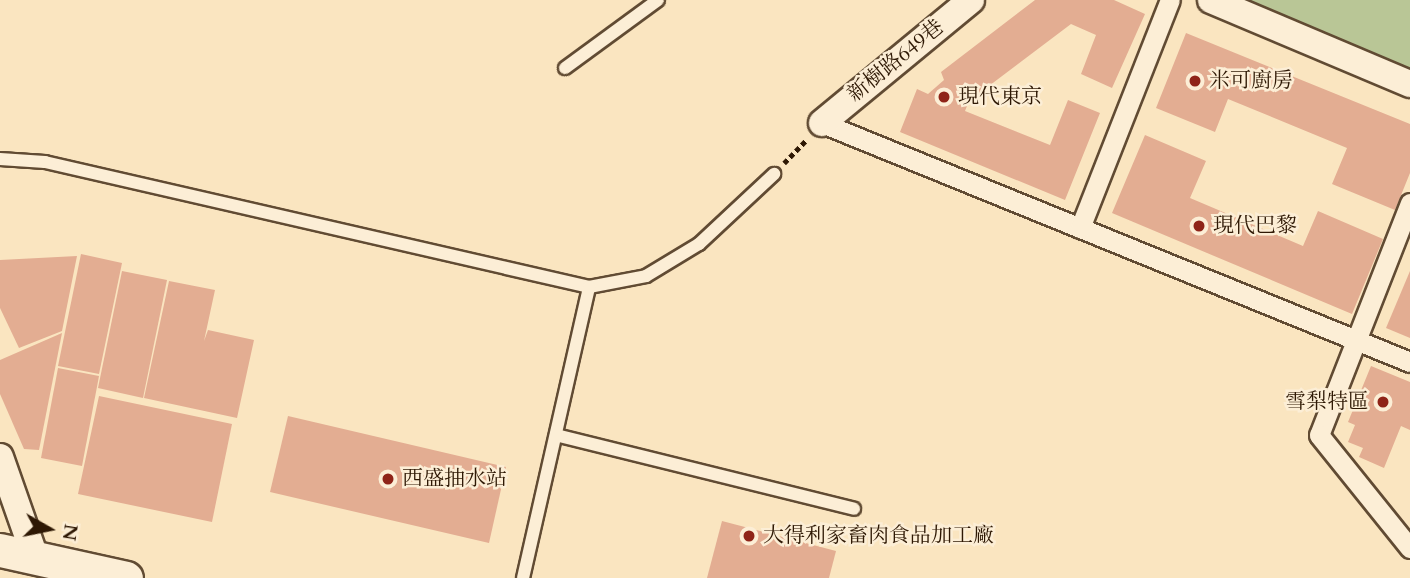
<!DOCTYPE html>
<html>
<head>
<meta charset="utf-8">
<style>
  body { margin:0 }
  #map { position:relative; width:1410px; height:578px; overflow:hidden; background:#fae5c0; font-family:Cardo,"Noto Serif TC",serif }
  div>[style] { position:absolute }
  .green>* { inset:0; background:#b9c696 }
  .building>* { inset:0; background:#e3ad92 }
  .path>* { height:4.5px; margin-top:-2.25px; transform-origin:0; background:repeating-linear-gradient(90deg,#2e1804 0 5px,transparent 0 8.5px) }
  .roads { filter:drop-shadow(2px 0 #614b33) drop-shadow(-2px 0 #614b33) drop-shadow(0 2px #614b33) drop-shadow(0 -2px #614b33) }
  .service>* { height:12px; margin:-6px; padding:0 6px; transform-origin:6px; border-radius:6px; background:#fceed6 }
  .pedestrian>* { height:19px; margin:-9.5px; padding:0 9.5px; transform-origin:9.5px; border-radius:9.5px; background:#fceed6 }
  .minor>* { height:26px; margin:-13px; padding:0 13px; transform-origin:13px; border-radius:13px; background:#fceed6 }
  .tertiary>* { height:33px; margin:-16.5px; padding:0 16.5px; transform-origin:16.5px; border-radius:16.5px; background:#fceed6 }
  .dots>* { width:19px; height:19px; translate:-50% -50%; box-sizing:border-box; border:4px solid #fceed6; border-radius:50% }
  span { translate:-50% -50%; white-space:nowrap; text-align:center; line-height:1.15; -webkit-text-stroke:5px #fceed6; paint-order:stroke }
  .street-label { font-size:21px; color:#2e1804 }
  .poi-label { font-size:21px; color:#2e1804 }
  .left { translate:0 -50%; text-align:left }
  .right { translate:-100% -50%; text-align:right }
  .north { position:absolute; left:14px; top:494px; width:70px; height:70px; -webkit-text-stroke:5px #fceed6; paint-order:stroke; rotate:99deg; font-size:19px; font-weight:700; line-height:28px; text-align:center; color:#2e1804 }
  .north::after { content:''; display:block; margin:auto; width:24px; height:32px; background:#2e1804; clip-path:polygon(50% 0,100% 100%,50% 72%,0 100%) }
</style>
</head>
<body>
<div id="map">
  <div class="green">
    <i style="clip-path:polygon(1235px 0,1410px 0,1410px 72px)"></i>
  </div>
  <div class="building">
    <i style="clip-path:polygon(1035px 0,1114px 0,1145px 14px,1112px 88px,1081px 74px,1096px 35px,1071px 24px,969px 101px,965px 111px,1050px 145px,1068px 100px,1100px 113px,1065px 200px,900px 132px,917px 89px,928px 94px,944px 80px,941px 72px)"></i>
    <i style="clip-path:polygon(1186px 33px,1410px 124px,1410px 173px,1395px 210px,1332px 184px,1347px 148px,1228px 99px,1215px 132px,1156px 108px)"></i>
    <i style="clip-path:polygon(1145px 135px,1206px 161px,1190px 198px,1303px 246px,1318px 211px,1383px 239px,1352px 314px,1112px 213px)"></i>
    <i style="clip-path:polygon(81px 254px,122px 263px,99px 374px,58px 366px)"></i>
    <i style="clip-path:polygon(77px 256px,62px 331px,19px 348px,0 308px,0 260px)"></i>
    <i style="clip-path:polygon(122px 271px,167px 280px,143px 398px,98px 388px)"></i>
    <i style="clip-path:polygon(1410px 271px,1410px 338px,1386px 328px)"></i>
    <i style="clip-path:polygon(169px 281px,215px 290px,204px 341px,208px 330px,254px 340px,237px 418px,144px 398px)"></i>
    <i style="clip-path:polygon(62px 333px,39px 450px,24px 449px,0 394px,0 360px)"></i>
    <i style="clip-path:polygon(1371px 366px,1410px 382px,1410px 430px,1401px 426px,1384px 468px,1359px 457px,1363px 448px,1348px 442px,1355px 425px,1348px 422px)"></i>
    <i style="clip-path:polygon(58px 368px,99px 376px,82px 466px,41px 458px)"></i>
    <i style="clip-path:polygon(99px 396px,232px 424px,212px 522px,78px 494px)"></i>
    <i style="clip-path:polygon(288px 416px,506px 467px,489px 543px,270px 492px)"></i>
    <i style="clip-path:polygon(722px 521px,836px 551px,829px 578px,707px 578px)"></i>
  </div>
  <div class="path">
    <i style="left:784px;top:163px;width:33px;rotate:-46deg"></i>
  </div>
  <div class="roads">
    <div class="service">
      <i style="left:565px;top:68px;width:115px;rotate:-36.2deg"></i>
      <i style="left:0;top:159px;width:45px;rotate:3.8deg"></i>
      <i style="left:45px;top:162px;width:558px;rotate:12.94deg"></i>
      <i style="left:589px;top:287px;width:58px;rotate:-10.9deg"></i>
      <i style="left:646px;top:276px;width:62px;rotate:-31.1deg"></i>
      <i style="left:699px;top:244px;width:103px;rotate:-43deg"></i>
      <i style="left:556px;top:435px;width:307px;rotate:13.9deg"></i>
      <i style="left:523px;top:578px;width:298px;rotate:-77.2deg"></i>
    </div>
    <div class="pedestrian">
      <i style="left:822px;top:123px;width:635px;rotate:22.12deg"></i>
      <i style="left:1410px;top:203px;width:249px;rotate:111.4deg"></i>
      <i style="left:1319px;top:435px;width:145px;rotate:51.2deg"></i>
      <i style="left:1080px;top:228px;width:245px;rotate:-68.5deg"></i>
    </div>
    <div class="minor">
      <i style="left:1211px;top:0;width:216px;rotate:22.9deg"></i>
      <i style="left:822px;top:123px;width:193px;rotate:-39.5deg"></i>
      <i style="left:0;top:457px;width:106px;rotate:70.7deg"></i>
    </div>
    <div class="tertiary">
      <i style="left:0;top:550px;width:129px;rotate:12.5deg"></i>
    </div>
  </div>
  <div class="dots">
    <i style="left:1195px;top:81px;background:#8f2418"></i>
    <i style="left:944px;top:97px;background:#8f2418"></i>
    <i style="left:1199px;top:226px;background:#8f2418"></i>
    <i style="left:1383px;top:402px;background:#8f2418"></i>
    <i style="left:388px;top:479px;background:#8f2418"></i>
    <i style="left:749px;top:536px;background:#8f2418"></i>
  </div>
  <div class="street-label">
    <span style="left:896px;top:61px;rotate:-39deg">新樹路649巷</span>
  </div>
  <div class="poi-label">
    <span class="left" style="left:1209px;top:81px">米可廚房</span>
    <span class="left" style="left:958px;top:97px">現代東京</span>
    <span class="left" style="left:1213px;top:226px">現代巴黎</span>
    <span class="right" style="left:1369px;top:402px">雪梨特區</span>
    <span class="left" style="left:402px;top:479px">西盛抽水站</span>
    <span class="left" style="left:763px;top:536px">大得利家畜肉食品加工廠</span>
  </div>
  <div class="north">N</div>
</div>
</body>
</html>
